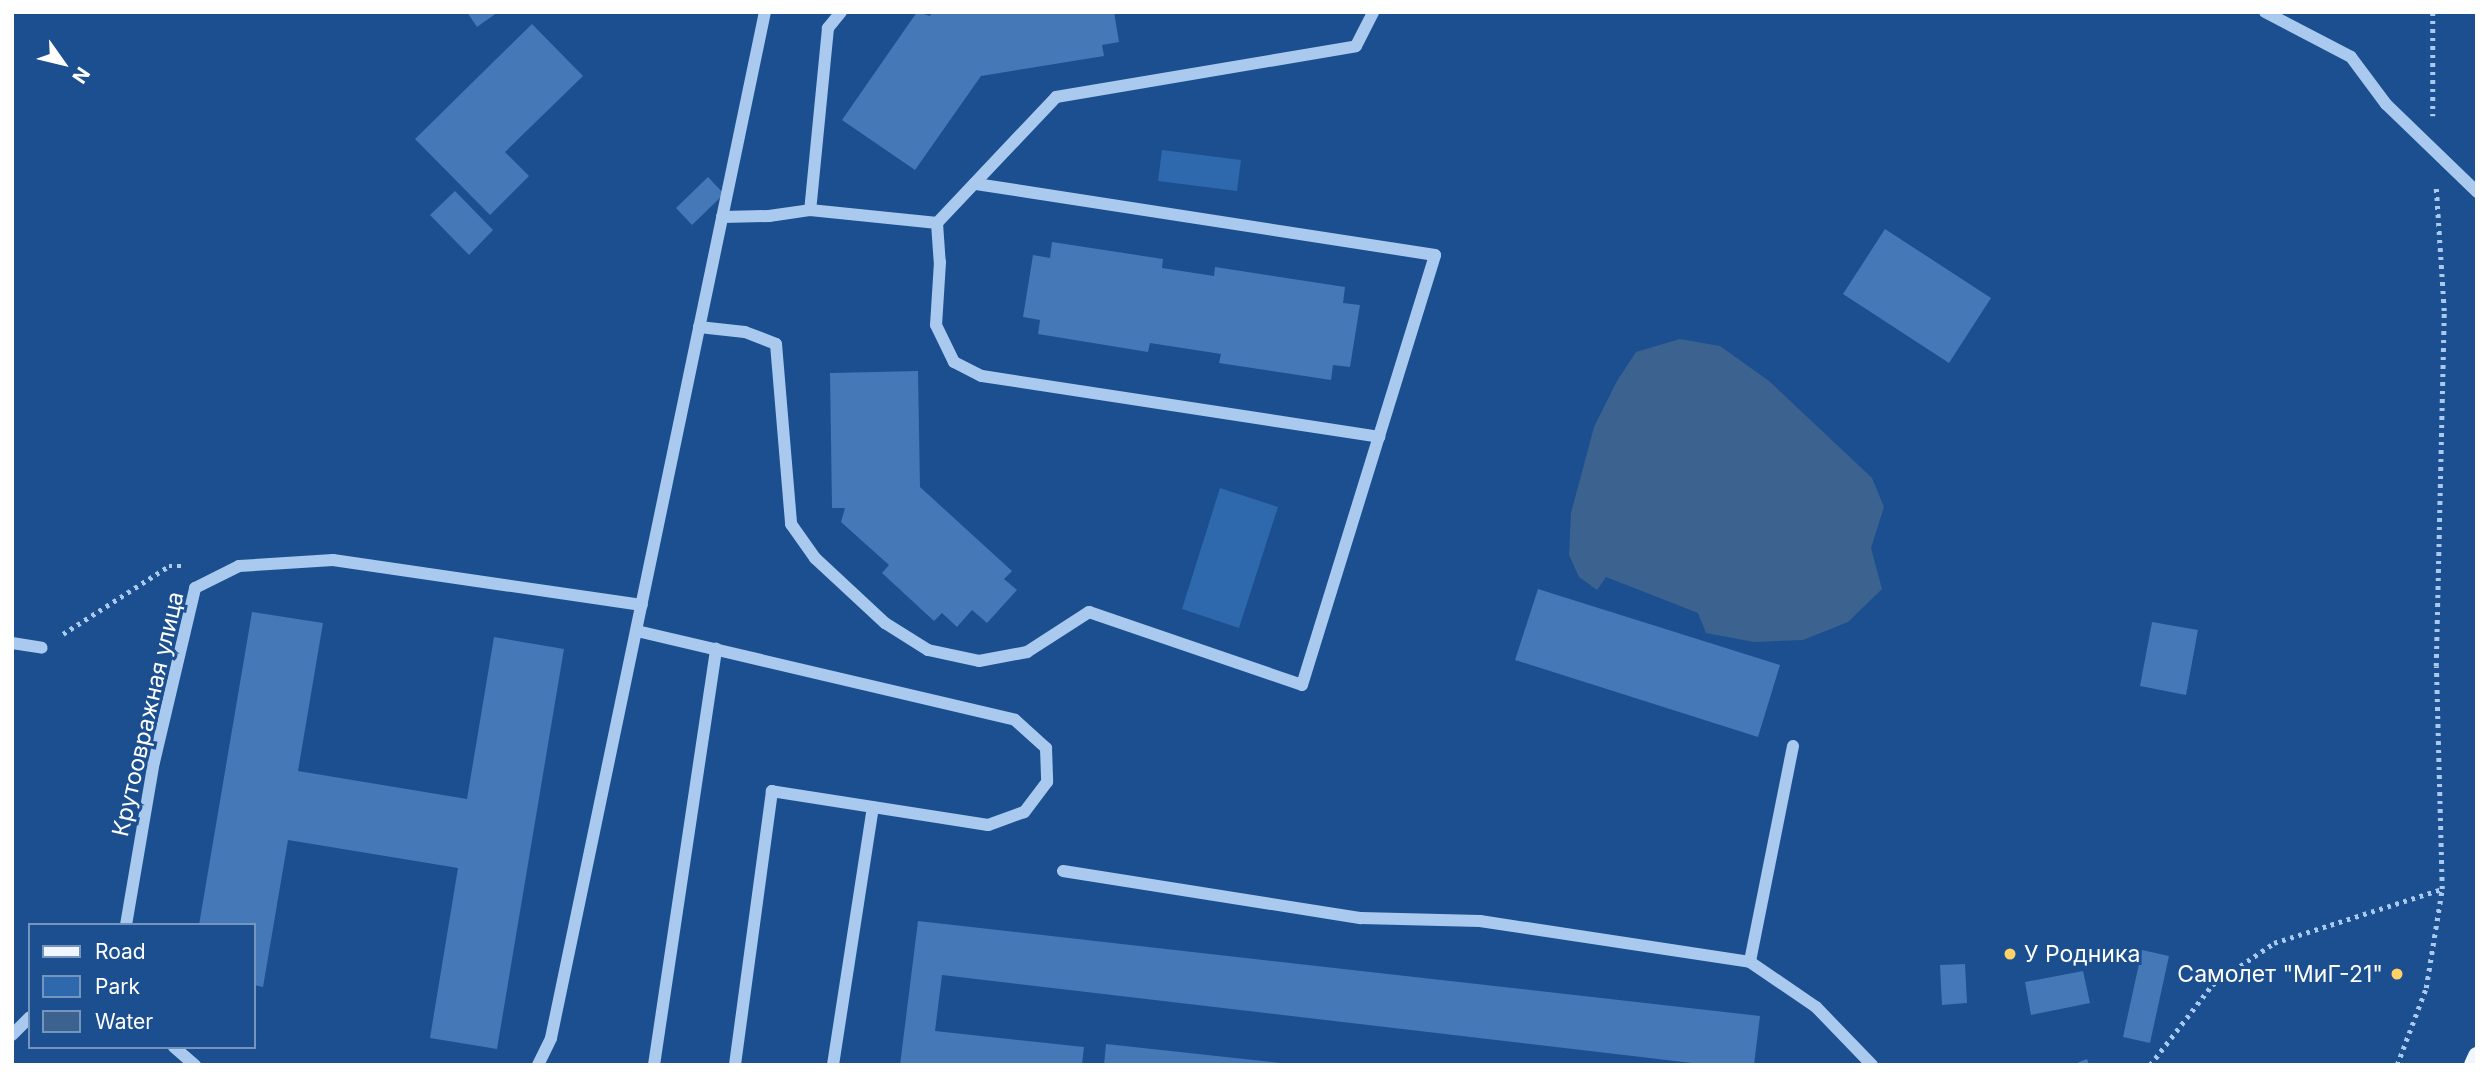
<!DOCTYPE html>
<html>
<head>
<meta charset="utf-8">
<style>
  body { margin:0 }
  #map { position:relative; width:2489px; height:1077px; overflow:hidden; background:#1b4f8f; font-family:Inter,sans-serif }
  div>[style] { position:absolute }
  .green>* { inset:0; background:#2e69ad }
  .water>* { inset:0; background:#3c6290 }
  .building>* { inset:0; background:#4478b7 }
  .path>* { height:4.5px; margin-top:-2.25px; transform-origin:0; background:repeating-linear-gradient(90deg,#a9c9ee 0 3.5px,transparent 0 8.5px) }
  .minor>* { height:12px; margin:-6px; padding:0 6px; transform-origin:6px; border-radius:6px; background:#a9c9ee }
  .major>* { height:18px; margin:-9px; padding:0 9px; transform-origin:9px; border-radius:9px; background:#f0f6ff }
  .dots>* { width:19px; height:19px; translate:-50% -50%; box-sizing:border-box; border:4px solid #1b4f8f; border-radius:50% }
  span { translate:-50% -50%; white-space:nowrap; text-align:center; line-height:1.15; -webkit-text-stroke:6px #1b4f8f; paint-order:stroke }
  .street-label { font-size:23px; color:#fff }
  .poi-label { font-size:23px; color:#fff }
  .left { translate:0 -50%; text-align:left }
  .right { translate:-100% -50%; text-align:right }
  .frame { position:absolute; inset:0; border:14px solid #fff; pointer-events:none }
  .legend { position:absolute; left:28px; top:923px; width:228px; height:126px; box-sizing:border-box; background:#1b4f8f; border:2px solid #7695bc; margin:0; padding:9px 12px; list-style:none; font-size:21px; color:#fff }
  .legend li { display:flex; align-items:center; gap:14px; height:35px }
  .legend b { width:35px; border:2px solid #7695bc }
  .north { position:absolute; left:28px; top:28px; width:70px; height:70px; -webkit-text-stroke:5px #1b4f8f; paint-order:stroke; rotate:124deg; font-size:19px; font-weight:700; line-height:28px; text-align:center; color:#fff }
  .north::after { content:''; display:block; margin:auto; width:24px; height:32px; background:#fff; clip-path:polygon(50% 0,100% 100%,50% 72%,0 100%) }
</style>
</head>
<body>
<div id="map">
  <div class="green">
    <i style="clip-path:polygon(1162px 150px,1241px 160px,1237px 191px,1158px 181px)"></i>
    <i style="clip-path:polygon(1220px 488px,1278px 507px,1239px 628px,1182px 609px)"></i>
  </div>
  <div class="water">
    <i style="clip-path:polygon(1680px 339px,1720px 346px,1769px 381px,1872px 478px,1884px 507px,1871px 548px,1882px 589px,1848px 622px,1803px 640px,1754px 642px,1706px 633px,1698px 613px,1606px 577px,1597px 590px,1579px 577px,1569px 555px,1571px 513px,1594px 427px,1617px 381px,1636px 352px)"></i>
  </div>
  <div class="building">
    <i style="clip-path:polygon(467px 12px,498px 12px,477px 27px)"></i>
    <i style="clip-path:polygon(917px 12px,930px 16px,932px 12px,1114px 12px,1119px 42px,1102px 45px,1104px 56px,981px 76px,915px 170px,842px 120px)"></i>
    <i style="clip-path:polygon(532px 24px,583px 76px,505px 152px,529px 176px,490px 215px,415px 139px)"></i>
    <i style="clip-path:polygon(708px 177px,724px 194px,692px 225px,676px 208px)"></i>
    <i style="clip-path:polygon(455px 191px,493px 230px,469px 255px,430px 215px)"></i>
    <i style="clip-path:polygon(1885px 229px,1991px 298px,1949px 363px,1843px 294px)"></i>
    <i style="clip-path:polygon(1052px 242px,1163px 259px,1162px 268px,1214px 276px,1215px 267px,1345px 287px,1343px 303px,1360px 305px,1350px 367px,1333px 365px,1331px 380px,1219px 363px,1221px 354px,1150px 343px,1148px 352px,1038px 334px,1040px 320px,1023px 317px,1033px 255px,1050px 258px)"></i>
    <i style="clip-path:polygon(918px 371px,920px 487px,1012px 571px,1004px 579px,1017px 590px,987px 623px,972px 610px,957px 627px,942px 613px,934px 621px,882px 573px,889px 565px,841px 522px,845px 508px,832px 508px,830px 373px)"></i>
    <i style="clip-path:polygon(1538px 589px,1780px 665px,1758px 737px,1515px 660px)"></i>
    <i style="clip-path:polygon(252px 612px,323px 623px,298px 771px,467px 799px,494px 637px,564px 649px,497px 1049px,430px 1038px,458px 868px,288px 840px,263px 987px,254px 985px,254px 925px,199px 925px)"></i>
    <i style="clip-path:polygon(2152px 622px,2198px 630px,2186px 695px,2140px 686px)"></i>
    <i style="clip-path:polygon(918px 921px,1760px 1016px,1754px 1065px,1709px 1065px,942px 975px,935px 1031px,1084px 1047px,1082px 1065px,900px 1065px)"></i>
    <i style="clip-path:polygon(2142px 950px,2169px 956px,2150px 1043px,2123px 1037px)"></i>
    <i style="clip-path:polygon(1965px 964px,1967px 1003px,1942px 1005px,1940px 965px)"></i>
    <i style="clip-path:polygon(2083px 971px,2090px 1003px,2031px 1015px,2025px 982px)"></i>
    <i style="clip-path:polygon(1106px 1044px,1281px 1063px,1281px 1065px,1104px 1065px)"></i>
    <i style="clip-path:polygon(2087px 1059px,2089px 1065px,2072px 1065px)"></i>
  </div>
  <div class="path">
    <i style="left:2433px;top:12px;width:104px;rotate:90deg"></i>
    <i style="left:63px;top:634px;width:126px;rotate:-32.7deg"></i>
    <i style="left:169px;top:566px;width:12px"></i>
    <i style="left:2150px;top:1065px;width:101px;rotate:-52.2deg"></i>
    <i style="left:2212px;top:985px;width:75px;rotate:-34.1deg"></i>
    <i style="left:2274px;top:943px;width:176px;rotate:-17.8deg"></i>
    <i style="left:2397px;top:1065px;width:82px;rotate:-69.4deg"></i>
    <i style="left:2426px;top:988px;width:100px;rotate:-80.8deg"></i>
    <i style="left:2442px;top:889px;width:223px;rotate:-91.5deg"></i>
    <i style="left:2436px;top:666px;width:355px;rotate:-88.7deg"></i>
    <i style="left:2444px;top:311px;width:123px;rotate:-93.7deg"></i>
  </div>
  <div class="minor">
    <i style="left:841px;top:12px;width:21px;rotate:129deg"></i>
    <i style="left:828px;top:28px;width:183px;rotate:95.6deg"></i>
    <i style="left:810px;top:210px;width:128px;rotate:5.8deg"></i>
    <i style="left:937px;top:223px;width:173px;rotate:-46.6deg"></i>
    <i style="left:1056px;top:97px;width:304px;rotate:-9.6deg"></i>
    <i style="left:1356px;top:46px;width:38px;rotate:-63deg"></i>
    <i style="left:2265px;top:12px;width:97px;rotate:27.6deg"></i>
    <i style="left:2351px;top:57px;width:59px;rotate:53.3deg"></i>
    <i style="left:2386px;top:104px;width:127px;rotate:44deg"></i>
    <i style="left:722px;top:217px;width:47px;rotate:-1.2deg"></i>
    <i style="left:769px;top:216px;width:41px;rotate:-8.3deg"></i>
    <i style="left:937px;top:223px;width:39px;rotate:86deg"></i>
    <i style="left:940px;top:262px;width:63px;rotate:93.6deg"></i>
    <i style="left:936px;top:325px;width:41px;rotate:64.1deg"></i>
    <i style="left:954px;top:362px;width:31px;rotate:27deg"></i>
    <i style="left:982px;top:376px;width:402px;rotate:8.7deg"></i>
    <i style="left:699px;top:327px;width:46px;rotate:6.2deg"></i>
    <i style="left:745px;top:332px;width:33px;rotate:21deg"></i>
    <i style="left:776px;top:344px;width:181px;rotate:85.2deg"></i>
    <i style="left:791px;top:524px;width:42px;rotate:54.8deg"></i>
    <i style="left:815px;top:558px;width:96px;rotate:42.9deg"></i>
    <i style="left:885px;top:623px;width:51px;rotate:32.1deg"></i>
    <i style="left:928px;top:650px;width:52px;rotate:12.2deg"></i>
    <i style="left:979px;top:661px;width:49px;rotate:-10.6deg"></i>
    <i style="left:1027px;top:652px;width:74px;rotate:-32.8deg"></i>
    <i style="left:1089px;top:612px;width:225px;rotate:18.9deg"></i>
    <i style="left:1302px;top:685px;width:450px;rotate:-72.8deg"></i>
    <i style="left:1435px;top:255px;width:466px;rotate:-171.2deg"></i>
    <i style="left:637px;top:631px;width:388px;rotate:13.2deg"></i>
    <i style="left:1015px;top:720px;width:42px;rotate:42.1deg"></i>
    <i style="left:1046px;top:748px;width:34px;rotate:88deg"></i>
    <i style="left:1047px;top:782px;width:38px;rotate:127deg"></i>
    <i style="left:1024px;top:812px;width:38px;rotate:160deg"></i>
    <i style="left:988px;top:825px;width:219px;rotate:-171.1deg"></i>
    <i style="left:772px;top:791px;width:276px;rotate:97.7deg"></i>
    <i style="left:12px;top:643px;width:30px;rotate:9deg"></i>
    <i style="left:1793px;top:746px;width:220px;rotate:101.3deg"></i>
    <i style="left:1750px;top:962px;width:80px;rotate:34.3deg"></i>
    <i style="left:1816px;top:1007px;width:81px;rotate:46deg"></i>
    <i style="left:1063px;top:871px;width:302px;rotate:9deg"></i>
    <i style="left:1361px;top:918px;width:119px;rotate:1.4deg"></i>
    <i style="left:1480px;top:921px;width:273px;rotate:8.6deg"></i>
    <i style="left:126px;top:925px;width:165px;rotate:-80.3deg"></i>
    <i style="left:154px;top:762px;width:179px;rotate:-76.7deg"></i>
    <i style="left:195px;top:588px;width:49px;rotate:-26.6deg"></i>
    <i style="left:239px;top:566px;width:94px;rotate:-3.7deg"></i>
    <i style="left:333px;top:560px;width:312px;rotate:8.3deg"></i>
    <i style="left:12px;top:1035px;width:25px;rotate:-45deg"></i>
    <i style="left:174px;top:1047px;width:28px;rotate:41deg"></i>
    <i style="left:538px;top:1065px;width:30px;rotate:-64deg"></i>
    <i style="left:551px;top:1038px;width:1048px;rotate:-78.22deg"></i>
    <i style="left:654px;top:1065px;width:421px;rotate:-81.5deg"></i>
    <i style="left:833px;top:1065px;width:261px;rotate:-81.2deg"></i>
  </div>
  <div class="major">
    <i style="left:2473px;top:1065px;width:10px;rotate:-66deg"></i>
  </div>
  <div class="dots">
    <i style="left:2010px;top:954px;background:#ffd166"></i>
    <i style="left:2397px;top:974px;background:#ffd166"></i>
  </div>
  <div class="street-label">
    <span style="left:148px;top:714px;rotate:-77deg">Крутоовражная улица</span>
  </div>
  <div class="poi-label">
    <span class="left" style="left:2024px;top:954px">У Родника</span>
    <span class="right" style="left:2383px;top:974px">Самолет "МиГ-21"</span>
  </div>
  <div class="frame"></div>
  <ul class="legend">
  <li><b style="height:9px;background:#f0f6ff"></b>Road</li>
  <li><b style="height:19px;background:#2e69ad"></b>Park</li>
  <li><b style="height:19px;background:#3c6290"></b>Water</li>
  </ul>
  <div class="north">N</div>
</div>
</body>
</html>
